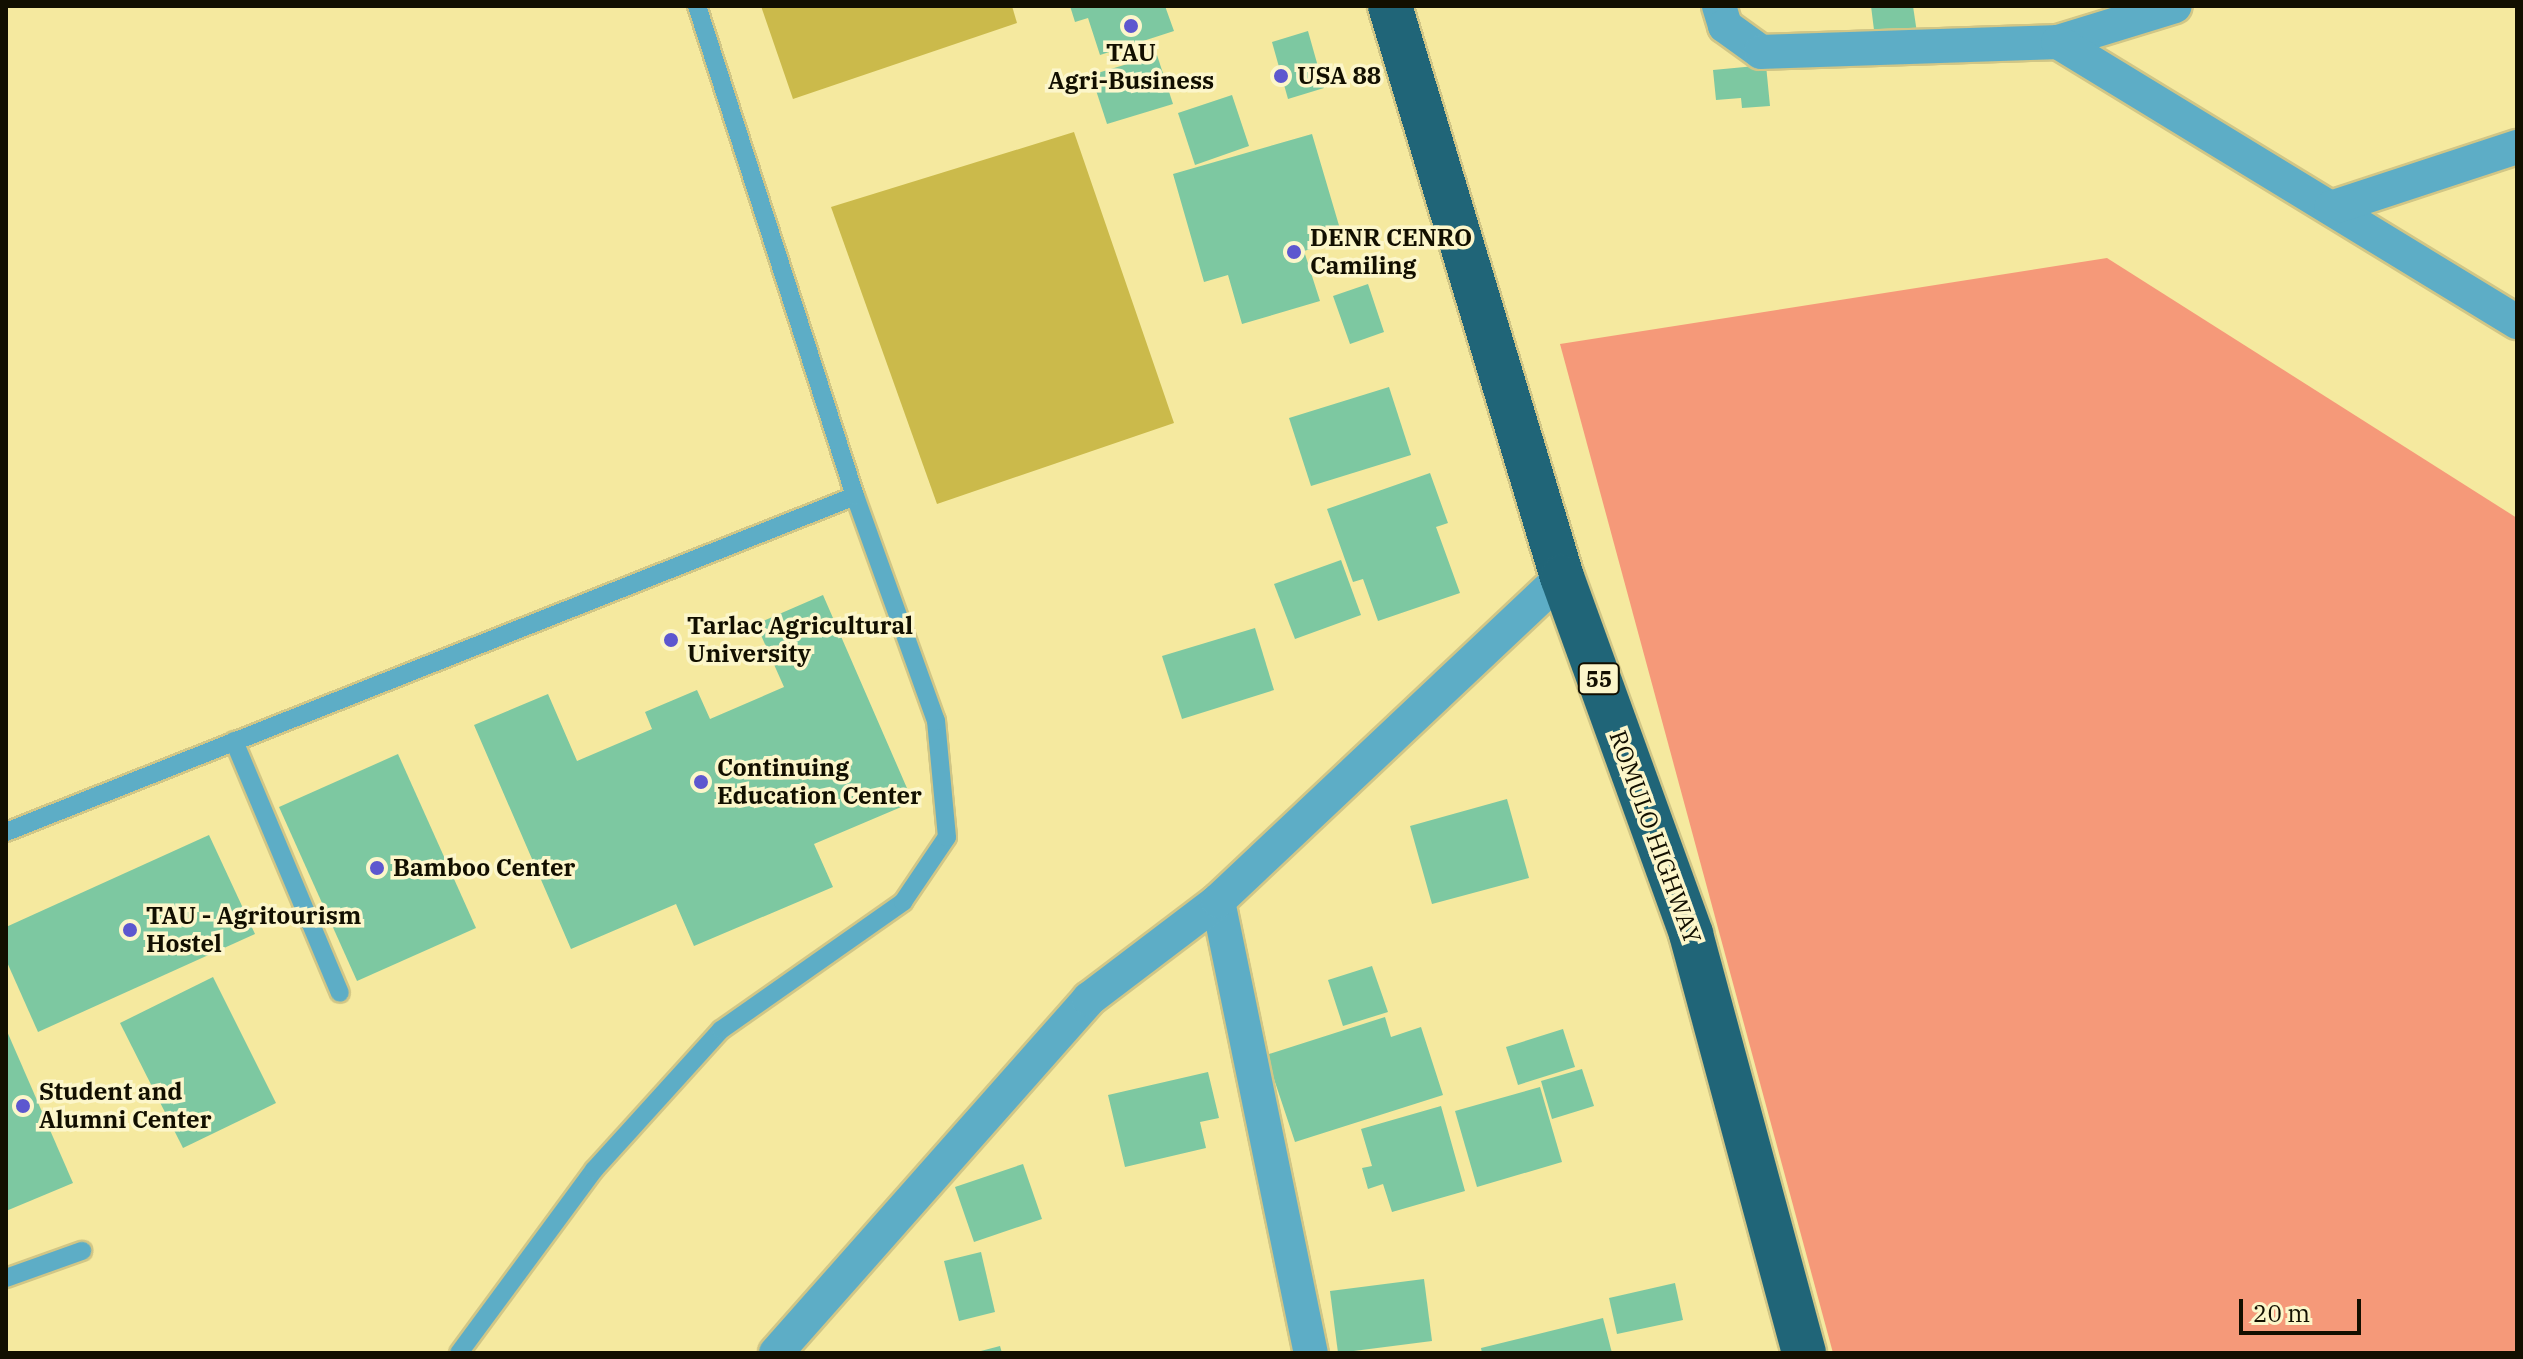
<!DOCTYPE html>
<html>
<head>
<meta charset="utf-8">
<style>
  body { margin:0 }
  #map { position:relative; width:2523px; height:1359px; overflow:hidden; background:#f5e99f; font-family:"IBM Plex Serif",serif }
  div>[style] { position:absolute }
  .green>* { inset:0; background:#f59979 }
  .water>* { inset:0; background:#cbba4b }
  .building>* { inset:0; background:#7dc8a1 }
  .roads { filter:drop-shadow(2px 0 #d1c686) drop-shadow(-2px 0 #d1c686) drop-shadow(0 2px #d1c686) drop-shadow(0 -2px #d1c686) }
  .service>* { height:18px; margin:-9px; padding:0 9px; transform-origin:9px; border-radius:9px; background:#5dadc6 }
  .minor>* { height:34px; margin:-17px; padding:0 17px; transform-origin:17px; border-radius:17px; background:#5dadc6 }
  .trunk>* { height:44px; margin:-22px; padding:0 22px; transform-origin:22px; border-radius:22px; background:#206578 }
  .dots>* { width:22px; height:22px; translate:-50% -50%; box-sizing:border-box; border:4px solid #fcf6ca; border-radius:50% }
  span { translate:-50% -50%; white-space:nowrap; text-align:center; line-height:1.15; -webkit-text-stroke:7px #fcf6ca; paint-order:stroke }
  .shield-label span { padding:2px 6px; background:#fcf6ca; border:2px solid; border-radius:6px; -webkit-text-stroke-width:0 }
  .shield-label { font-size:22px; color:#120f00; font-weight:700 }
  .poi-label { font-size:24px; color:#120f00; font-weight:700 }
  .left { translate:0 -50%; text-align:left }
  .street-label { font-size:24px; color:#120f00 }
  .frame { position:absolute; inset:0; border:8px solid #120f00; pointer-events:none }
  .scale { position:absolute; left:2239px; top:1299px; width:122px; height:36px; box-sizing:border-box; border:4px solid #120f00; border-top:0; padding-left:10px; font-size:24px; line-height:28px; white-space:nowrap; color:#120f00; -webkit-text-stroke:6px #fcf6ca; paint-order:stroke }
</style>
</head>
<body>
<div id="map">
  <div class="green">
    <i style="clip-path:polygon(2107px 258px,2517px 518px,2517px 1353px,1833px 1353px,1560px 344px)"></i>
  </div>
  <div class="water">
    <i style="clip-path:polygon(761px 6px,1012px 6px,1017px 23px,793px 99px)"></i>
    <i style="clip-path:polygon(1074px 132px,1174px 423px,937px 504px,831px 207px)"></i>
  </div>
  <div class="building">
    <i style="clip-path:polygon(1070px 6px,1165px 6px,1174px 31px,1100px 55px,1088px 18px,1075px 22px)"></i>
    <i style="clip-path:polygon(1871px 6px,1913px 6px,1917px 33px,1875px 38px)"></i>
    <i style="clip-path:polygon(1308px 31px,1324px 88px,1288px 99px,1272px 42px)"></i>
    <i style="clip-path:polygon(1157px 55px,1173px 104px,1107px 124px,1091px 75px)"></i>
    <i style="clip-path:polygon(1766px 65px,1770px 106px,1742px 108px,1741px 98px,1716px 100px,1713px 70px)"></i>
    <i style="clip-path:polygon(1232px 95px,1249px 146px,1195px 165px,1178px 113px)"></i>
    <i style="clip-path:polygon(1312px 134px,1343px 239px,1304px 251px,1320px 301px,1242px 324px,1228px 275px,1204px 282px,1173px 174px)"></i>
    <i style="clip-path:polygon(1368px 284px,1384px 332px,1350px 344px,1333px 296px)"></i>
    <i style="clip-path:polygon(1389px 387px,1411px 455px,1311px 486px,1289px 418px)"></i>
    <i style="clip-path:polygon(1430px 473px,1448px 523px,1436px 527px,1460px 593px,1378px 621px,1363px 579px,1353px 582px,1327px 509px)"></i>
    <i style="clip-path:polygon(1341px 560px,1361px 615px,1295px 639px,1274px 584px)"></i>
    <i style="clip-path:polygon(823px 595px,913px 802px,814px 844px,833px 887px,694px 946px,676px 904px,571px 949px,474px 725px,548px 694px,577px 761px,652px 729px,645px 712px,697px 690px,710px 719px,784px 687px,756px 624px)"></i>
    <i style="clip-path:polygon(1255px 628px,1274px 690px,1182px 719px,1162px 656px)"></i>
    <i style="clip-path:polygon(398px 754px,476px 928px,357px 981px,279px 807px)"></i>
    <i style="clip-path:polygon(1507px 799px,1529px 878px,1432px 904px,1410px 826px)"></i>
    <i style="clip-path:polygon(209px 835px,255px 934px,38px 1032px,6px 960px,6px 927px)"></i>
    <i style="clip-path:polygon(1372px 966px,1388px 1012px,1343px 1026px,1328px 980px)"></i>
    <i style="clip-path:polygon(213px 977px,276px 1103px,183px 1148px,120px 1023px)"></i>
    <i style="clip-path:polygon(1385px 1017px,1391px 1037px,1421px 1027px,1443px 1095px,1295px 1142px,1266px 1055px)"></i>
    <i style="clip-path:polygon(6px 1029px,73px 1183px,6px 1211px)"></i>
    <i style="clip-path:polygon(1563px 1029px,1575px 1067px,1518px 1085px,1506px 1047px)"></i>
    <i style="clip-path:polygon(1582px 1069px,1594px 1106px,1552px 1119px,1541px 1081px)"></i>
    <i style="clip-path:polygon(1208px 1072px,1219px 1118px,1200px 1122px,1206px 1148px,1125px 1167px,1108px 1095px)"></i>
    <i style="clip-path:polygon(1540px 1087px,1562px 1162px,1477px 1187px,1455px 1111px)"></i>
    <i style="clip-path:polygon(1441px 1106px,1465px 1191px,1392px 1212px,1383px 1184px,1368px 1189px,1362px 1168px,1372px 1166px,1361px 1129px)"></i>
    <i style="clip-path:polygon(1023px 1164px,1042px 1219px,974px 1242px,955px 1187px)"></i>
    <i style="clip-path:polygon(981px 1252px,995px 1312px,959px 1321px,944px 1261px)"></i>
    <i style="clip-path:polygon(1424px 1279px,1432px 1341px,1338px 1353px,1330px 1291px)"></i>
    <i style="clip-path:polygon(1675px 1283px,1683px 1320px,1617px 1334px,1609px 1298px)"></i>
    <i style="clip-path:polygon(1603px 1318px,1612px 1353px,1482px 1353px,1481px 1348px)"></i>
    <i style="clip-path:polygon(1000px 1346px,1002px 1353px,977px 1353px,977px 1352px)"></i>
  </div>
  <div class="roads">
    <div class="service">
      <i style="left:234px;top:741px;width:273px;rotate:67.2deg"></i>
      <i style="left:6px;top:832px;width:913px;rotate:-21.59deg"></i>
      <i style="left:6px;top:1278px;width:81px;rotate:-19.6deg"></i>
      <i style="left:459px;top:1353px;width:227px;rotate:-53.6deg"></i>
      <i style="left:594px;top:1170px;width:189px;rotate:-47.8deg"></i>
      <i style="left:721px;top:1030px;width:223px;rotate:-35.1deg"></i>
      <i style="left:903px;top:902px;width:78px;rotate:-55.9deg"></i>
      <i style="left:947px;top:837px;width:117px;rotate:-95.4deg"></i>
      <i style="left:936px;top:721px;width:239px;rotate:-109.8deg"></i>
      <i style="left:855px;top:496px;width:515px;rotate:-107.87deg"></i>
    </div>
    <div class="minor">
      <i style="left:1719px;top:6px;width:21px;rotate:73deg"></i>
      <i style="left:1725px;top:26px;width:44px;rotate:35.8deg"></i>
      <i style="left:1761px;top:52px;width:297px;rotate:-1.9deg"></i>
      <i style="left:2058px;top:42px;width:122px;rotate:-17.1deg"></i>
      <i style="left:2058px;top:42px;width:538px;rotate:31.38deg"></i>
      <i style="left:2331px;top:208px;width:196px;rotate:-18.2deg"></i>
      <i style="left:1218px;top:901px;width:461px;rotate:78.4deg"></i>
      <i style="left:776px;top:1353px;width:473px;rotate:-48.5deg"></i>
      <i style="left:1089px;top:999px;width:162px;rotate:-37.2deg"></i>
      <i style="left:1218px;top:901px;width:473px;rotate:-43.3deg"></i>
    </div>
    <div class="trunk">
      <i style="left:1390px;top:6px;width:596px;rotate:73.24deg"></i>
      <i style="left:1562px;top:577px;width:380px;rotate:70.1deg"></i>
      <i style="left:1691px;top:934px;width:434px;rotate:74.9deg"></i>
    </div>
  </div>
  <div class="dots">
    <i style="left:1131px;top:26px;background:#5d57cf"></i>
    <i style="left:1281px;top:76px;background:#5d57cf"></i>
    <i style="left:1294px;top:252px;background:#5d57cf"></i>
    <i style="left:671px;top:640px;background:#5d57cf"></i>
    <i style="left:701px;top:782px;background:#5d57cf"></i>
    <i style="left:377px;top:868px;background:#5d57cf"></i>
    <i style="left:130px;top:930px;background:#5d57cf"></i>
    <i style="left:23px;top:1106px;background:#5d57cf"></i>
  </div>
  <div class="shield-label">
    <span style="left:1599px;top:679px">55</span>
  </div>
  <div class="poi-label">
    <span style="left:1131px;top:67px">TAU<br>Agri-Business</span>
    <span class="left" style="left:1297px;top:76px">USA 88</span>
    <span class="left" style="left:1310px;top:252px">DENR CENRO<br>Camiling</span>
    <span class="left" style="left:687px;top:640px">Tarlac Agricultural<br>University</span>
    <span class="left" style="left:717px;top:782px">Continuing<br>Education Center</span>
    <span class="left" style="left:393px;top:868px">Bamboo Center</span>
    <span class="left" style="left:146px;top:930px">TAU - Agritourism<br>Hostel</span>
    <span class="left" style="left:39px;top:1106px">Student and<br>Alumni Center</span>
  </div>
  <div class="street-label">
    <span style="left:1655px;top:837px;rotate:70deg">ROMULO HIGHWAY</span>
  </div>
  <div class="frame"></div>
  <div class="scale">20 m</div>
</div>
</body>
</html>
